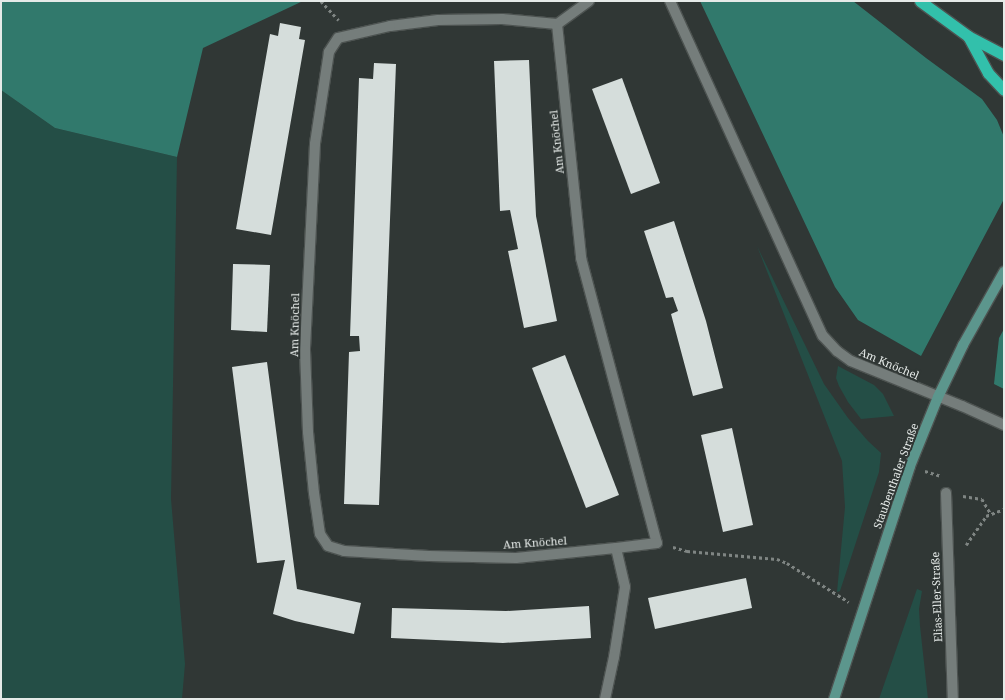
<!DOCTYPE html>
<html>
<head>
<meta charset="utf-8">
<style>
  body { margin:0 }
  #map { position:relative; width:1005px; height:700px; overflow:hidden; background:#303735; font-family:"Noto Serif",serif }
  div>[style] { position:absolute }
  .green>* { inset:0; background:#244e46 }
  .forest>* { inset:0; background:#31796c }
  .building>* { inset:0; background:#d5dddb }
  .path>* { height:2.5px; margin-top:-1.25px; transform-origin:0; background:repeating-linear-gradient(90deg,#7f8583 0 3px,transparent 0 6px) }
  .roads { filter:drop-shadow(1px 0 #4d5351) drop-shadow(-1px 0 #4d5351) drop-shadow(0 1px #4d5351) drop-shadow(0 -1px #4d5351) }
  .minor>* { height:10px; margin:-5px; padding:0 5px; transform-origin:5px; border-radius:5px; background:#757d7b }
  .secondary>* { height:10px; margin:-5px; padding:0 5px; transform-origin:5px; border-radius:5px; background:#5c968d }
  .trunk>* { height:11px; margin:-5.5px; padding:0 5.5px; transform-origin:5.5px; border-radius:5.5px; background:#32c0ab }
  span { translate:-50% -50%; white-space:nowrap; text-align:center; line-height:1.15; -webkit-text-stroke:4px #303735; paint-order:stroke }
  .street-label { font-size:11px; color:#e5eae8 }
  .frame { position:absolute; inset:0; border:2px solid #e5eae8; pointer-events:none }
</style>
</head>
<body>
<div id="map">
  <div class="green">
    <i style="clip-path:polygon(1px 90px,55px 128px,177px 157px,171px 499px,185px 664px,182px 699px,1px 699px)"></i>
    <i style="clip-path:polygon(757px 246px,824px 384px,848px 418px,868px 441px,881px 453px,879px 472px,840px 591px,837px 592px,845px 507px,842px 461px)"></i>
    <i style="clip-path:polygon(838px 366px,874px 385px,883px 394px,894px 416px,861px 419px,848px 402px,839px 386px,836px 378px)"></i>
    <i style="clip-path:polygon(917px 589px,922px 591px,919px 609px,920px 626px,928px 699px,879px 699px)"></i>
  </div>
  <div class="forest">
    <i style="clip-path:polygon(1px 1px,303px 1px,203px 48px,177px 157px,55px 128px,1px 90px)"></i>
    <i style="clip-path:polygon(700px 1px,853px 1px,926px 58px,982px 99px,997px 120px,1004px 137px,1004px 199px,921px 356px,858px 320px,835px 287px)"></i>
    <i style="clip-path:polygon(1004px 329px,1004px 389px,994px 384px,999px 338px)"></i>
  </div>
  <div class="building">
    <i style="clip-path:polygon(280px 23px,301px 27px,299px 39px,305px 40px,271px 235px,236px 229px,270px 34px,278px 36px)"></i>
    <i style="clip-path:polygon(529px 60px,536px 216px,557px 321px,524px 328px,508px 251px,518px 249px,510px 210px,500px 211px,494px 61px)"></i>
    <i style="clip-path:polygon(374px 63px,396px 64px,379px 505px,344px 504px,349px 352px,360px 351px,359px 336px,350px 336px,359px 78px,373px 79px)"></i>
    <i style="clip-path:polygon(622px 78px,660px 183px,631px 194px,592px 89px)"></i>
    <i style="clip-path:polygon(674px 221px,706px 321px,723px 388px,693px 396px,671px 314px,678px 311px,673px 297px,666px 298px,644px 231px)"></i>
    <i style="clip-path:polygon(233px 264px,270px 265px,267px 332px,231px 330px)"></i>
    <i style="clip-path:polygon(565px 355px,619px 495px,586px 508px,532px 368px)"></i>
    <i style="clip-path:polygon(267px 362px,297px 589px,361px 603px,354px 634px,295px 621px,273px 614px,285px 560px,257px 563px,232px 367px)"></i>
    <i style="clip-path:polygon(732px 428px,753px 525px,723px 532px,701px 435px)"></i>
    <i style="clip-path:polygon(746px 578px,752px 608px,655px 629px,648px 598px)"></i>
    <i style="clip-path:polygon(589px 606px,591px 638px,503px 643px,391px 638px,392px 608px,506px 611px)"></i>
  </div>
  <div class="path">
    <i style="left:321px;top:1px;width:26px;rotate:47deg"></i>
    <i style="left:925px;top:471px;width:17px;rotate:17deg"></i>
    <i style="left:963px;top:496px;width:19px;rotate:9deg"></i>
    <i style="left:982px;top:499px;width:17px;rotate:59deg"></i>
    <i style="left:966px;top:545px;width:35px;rotate:-55deg"></i>
    <i style="left:986px;top:516px;width:19px;rotate:-21deg"></i>
    <i style="left:673px;top:547px;width:15px;rotate:16deg"></i>
    <i style="left:687px;top:551px;width:90px;rotate:5.1deg"></i>
    <i style="left:777px;top:559px;width:11px;rotate:22deg"></i>
    <i style="left:787px;top:563px;width:73px;rotate:32.2deg"></i>
  </div>
  <div class="roads">
    <div class="minor">
      <i style="left:589px;top:1px;width:39px;rotate:144deg"></i>
      <i style="left:557px;top:24px;width:55px;rotate:-174.8deg"></i>
      <i style="left:502px;top:19px;width:64px;rotate:179.1deg"></i>
      <i style="left:438px;top:20px;width:48px;rotate:172.9deg"></i>
      <i style="left:390px;top:26px;width:53px;rotate:167deg"></i>
      <i style="left:338px;top:38px;width:17px;rotate:123deg"></i>
      <i style="left:329px;top:52px;width:93px;rotate:98.7deg"></i>
      <i style="left:315px;top:144px;width:206px;rotate:92.8deg"></i>
      <i style="left:305px;top:350px;width:82px;rotate:87.9deg"></i>
      <i style="left:308px;top:432px;width:61px;rotate:84.4deg"></i>
      <i style="left:314px;top:493px;width:41px;rotate:81.7deg"></i>
      <i style="left:320px;top:534px;width:14px;rotate:56deg"></i>
      <i style="left:328px;top:546px;width:17px;rotate:17deg"></i>
      <i style="left:344px;top:551px;width:85px;rotate:3.4deg"></i>
      <i style="left:429px;top:556px;width:87px;rotate:1.3deg"></i>
      <i style="left:516px;top:558px;width:100px;rotate:-5.7deg"></i>
      <i style="left:616px;top:548px;width:40px;rotate:77deg"></i>
      <i style="left:625px;top:587px;width:71px;rotate:98.9deg"></i>
      <i style="left:614px;top:657px;width:43px;rotate:102.1deg"></i>
      <i style="left:670px;top:1px;width:368px;rotate:65.5deg"></i>
      <i style="left:823px;top:336px;width:21px;rotate:47deg"></i>
      <i style="left:837px;top:351px;width:17px;rotate:36deg"></i>
      <i style="left:851px;top:361px;width:120px;rotate:22.1deg"></i>
      <i style="left:962px;top:406px;width:46px;rotate:24.3deg"></i>
      <i style="left:557px;top:24px;width:235px;rotate:84.1deg"></i>
      <i style="left:581px;top:258px;width:295px;rotate:75.1deg"></i>
      <i style="left:657px;top:543px;width:41px;rotate:173deg"></i>
      <i style="left:946px;top:493px;width:206px;rotate:88.1deg"></i>
    </div>
    <div class="secondary">
      <i style="left:834px;top:699px;width:245px;rotate:-71.9deg"></i>
      <i style="left:910px;top:466px;width:74px;rotate:-67.9deg"></i>
      <i style="left:938px;top:397px;width:58px;rotate:-64.3deg"></i>
      <i style="left:963px;top:345px;width:84px;rotate:-60.7deg"></i>
    </div>
    <div class="trunk">
      <i style="left:920px;top:1px;width:59px;rotate:36.1deg"></i>
      <i style="left:968px;top:36px;width:41px;rotate:27.8deg"></i>
      <i style="left:968px;top:36px;width:42px;rotate:61.6deg"></i>
      <i style="left:988px;top:73px;width:23px;rotate:47deg"></i>
    </div>
  </div>
  <div class="street-label">
    <span style="left:557px;top:142px;rotate:-96deg">Am Knöchel</span>
    <span style="left:295px;top:325px;rotate:-89deg">Am Knöchel</span>
    <span style="left:889px;top:364px;rotate:23deg">Am Knöchel</span>
    <span style="left:896px;top:476px;rotate:-70deg">Staubenthaler Straße</span>
    <span style="left:535px;top:543px;rotate:-4deg">Am Knöchel</span>
    <span style="left:937px;top:597px;rotate:-92deg">Elias-Eller-Straße</span>
  </div>
  <div class="frame"></div>
</div>
</body>
</html>
